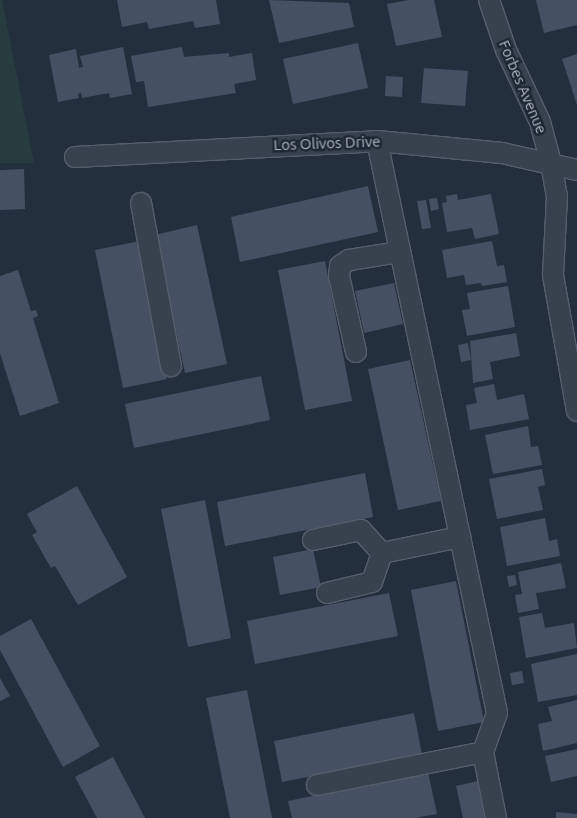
<!DOCTYPE html>
<html>
<head>
<meta charset="utf-8">
<style>
  body { margin:0 }
  #map { position:relative; width:577px; height:818px; overflow:hidden; background:#242f3e; font-family:Ubuntu,sans-serif }
  div>[style] { position:absolute }
  .green>* { inset:0; background:#263c3f }
  .building>* { inset:0; background:#455162 }
  .roads { filter:drop-shadow(1px 0 #565f6c) drop-shadow(-1px 0 #565f6c) drop-shadow(0 1px #565f6c) drop-shadow(0 -1px #565f6c) }
  .minor>* { height:20px; margin:-10px; padding:0 10px; transform-origin:10px; border-radius:10px; background:#38414e }
  span { translate:-50% -50%; white-space:nowrap; text-align:center; line-height:1.15; -webkit-text-stroke:5px #1d2633; paint-order:stroke }
  .street-label { font-size:15px; color:#b4bcc9 }
</style>
</head>
<body>
<div id="map">
  <div class="green">
    <i style="clip-path:polygon(0 0,2px 0,34px 163px,0 163px)"></i>
  </div>
  <div class="building">
    <i style="clip-path:polygon(117px 0,216px 0,220px 24px,195px 28px,193px 21px,149px 29px,147px 22px,122px 27px)"></i>
    <i style="clip-path:polygon(269px 0,349px 3px,354px 27px,279px 43px)"></i>
    <i style="clip-path:polygon(409px 0,434px 0,442px 37px,396px 46px,387px 4px)"></i>
    <i style="clip-path:polygon(536px 0,577px 0,577px 25px,544px 33px)"></i>
    <i style="clip-path:polygon(358px 43px,368px 88px,293px 104px,283px 59px)"></i>
    <i style="clip-path:polygon(123px 47px,132px 94px,110px 98px,109px 93px,82px 98px,81px 93px,78px 94px,79px 98px,58px 102px,49px 55px,76px 49px,79px 68px,83px 67px,80px 56px)"></i>
    <i style="clip-path:polygon(182px 47px,184px 57px,229px 53px,229px 57px,252px 53px,256px 80px,234px 84px,236px 93px,148px 107px,144px 81px,136px 82px,131px 56px)"></i>
    <i style="clip-path:polygon(577px 54px,577px 105px,562px 59px)"></i>
    <i style="clip-path:polygon(424px 68px,468px 71px,465px 106px,421px 103px)"></i>
    <i style="clip-path:polygon(386px 76px,403px 77px,402px 97px,385px 96px)"></i>
    <i style="clip-path:polygon(24px 169px,25px 209px,0 210px,0 170px)"></i>
    <i style="clip-path:polygon(368px 186px,378px 232px,240px 262px,231px 217px)"></i>
    <i style="clip-path:polygon(457px 194px,458px 200px,491px 194px,499px 234px,475px 239px,472px 228px,447px 232px,442px 203px,447px 202px,446px 196px)"></i>
    <i style="clip-path:polygon(437px 198px,439px 209px,431px 211px,429px 199px)"></i>
    <i style="clip-path:polygon(426px 200px,431px 228px,422px 229px,417px 201px)"></i>
    <i style="clip-path:polygon(197px 225px,227px 364px,185px 373px,155px 235px)"></i>
    <i style="clip-path:polygon(140px 241px,167px 379px,123px 388px,95px 250px)"></i>
    <i style="clip-path:polygon(492px 241px,497px 266px,504px 265px,507px 282px,482px 286px,481px 283px,466px 285px,464px 275px,447px 278px,442px 250px)"></i>
    <i style="clip-path:polygon(325px 261px,352px 401px,305px 410px,278px 270px)"></i>
    <i style="clip-path:polygon(18px 270px,31px 311px,36px 310px,38px 316px,33px 318px,59px 403px,20px 416px,0 353px,0 276px)"></i>
    <i style="clip-path:polygon(394px 283px,403px 324px,364px 333px,355px 291px)"></i>
    <i style="clip-path:polygon(508px 286px,515px 327px,467px 336px,462px 310px,470px 309px,467px 293px)"></i>
    <i style="clip-path:polygon(516px 333px,520px 356px,490px 362px,493px 379px,473px 383px,470px 341px)"></i>
    <i style="clip-path:polygon(468px 343px,471px 360px,461px 362px,458px 345px)"></i>
    <i style="clip-path:polygon(410px 360px,441px 501px,398px 510px,368px 369px)"></i>
    <i style="clip-path:polygon(261px 376px,270px 420px,134px 448px,125px 404px)"></i>
    <i style="clip-path:polygon(494px 384px,497px 400px,524px 394px,529px 419px,470px 430px,466px 405px,477px 403px,474px 388px)"></i>
    <i style="clip-path:polygon(528px 426px,531px 447px,538px 446px,542px 465px,493px 474px,485px 435px)"></i>
    <i style="clip-path:polygon(542px 469px,545px 485px,538px 487px,543px 510px,497px 519px,489px 479px)"></i>
    <i style="clip-path:polygon(365px 473px,373px 517px,225px 546px,217px 502px)"></i>
    <i style="clip-path:polygon(77px 486px,127px 577px,78px 605px,55px 566px,51px 568px,32px 535px,37px 532px,27px 514px)"></i>
    <i style="clip-path:polygon(205px 500px,231px 638px,188px 647px,161px 509px)"></i>
    <i style="clip-path:polygon(545px 518px,549px 541px,557px 539px,560px 556px,507px 566px,500px 527px)"></i>
    <i style="clip-path:polygon(313px 549px,321px 587px,280px 595px,273px 557px)"></i>
    <i style="clip-path:polygon(561px 563px,566px 588px,536px 593px,539px 609px,518px 613px,515px 595px,522px 594px,518px 572px)"></i>
    <i style="clip-path:polygon(515px 575px,517px 585px,509px 587px,507px 576px)"></i>
    <i style="clip-path:polygon(456px 581px,484px 722px,438px 731px,411px 590px)"></i>
    <i style="clip-path:polygon(389px 593px,398px 636px,255px 664px,247px 621px)"></i>
    <i style="clip-path:polygon(542px 613px,545px 628px,574px 623px,577px 648px,526px 658px,519px 617px)"></i>
    <i style="clip-path:polygon(31px 619px,100px 746px,63px 767px,0 650px,0 636px)"></i>
    <i style="clip-path:polygon(577px 654px,577px 695px,538px 702px,531px 664px)"></i>
    <i style="clip-path:polygon(522px 671px,524px 683px,512px 685px,510px 673px)"></i>
    <i style="clip-path:polygon(0 678px,10px 696px,0 701px)"></i>
    <i style="clip-path:polygon(247px 690px,272px 818px,230px 818px,206px 698px)"></i>
    <i style="clip-path:polygon(577px 700px,577px 743px,543px 751px,538px 724px,552px 721px,548px 707px)"></i>
    <i style="clip-path:polygon(414px 713px,422px 755px,282px 782px,274px 741px)"></i>
    <i style="clip-path:polygon(577px 749px,577px 776px,551px 782px,545px 756px)"></i>
    <i style="clip-path:polygon(113px 757px,145px 818px,97px 818px,75px 777px)"></i>
    <i style="clip-path:polygon(428px 772px,437px 814px,415px 818px,292px 818px,288px 801px)"></i>
    <i style="clip-path:polygon(478px 781px,485px 818px,463px 818px,456px 786px)"></i>
    <i style="clip-path:polygon(556px 812px,577px 814px,577px 818px,556px 818px)"></i>
  </div>
  <div class="roads">
    <div class="minor">
      <i style="left:489px;top:0;width:53px;rotate:71.2deg"></i>
      <i style="left:506px;top:50px;width:80px;rotate:64.7deg"></i>
      <i style="left:540px;top:122px;width:42px;rotate:75deg"></i>
      <i style="left:551px;top:163px;width:34px;rotate:80deg"></i>
      <i style="left:557px;top:196px;width:79px;rotate:92.9deg"></i>
      <i style="left:553px;top:275px;width:138px;rotate:80deg"></i>
      <i style="left:377px;top:141px;width:584px;rotate:78.15deg"></i>
      <i style="left:497px;top:713px;width:41px;rotate:109.7deg"></i>
      <i style="left:483px;top:752px;width:67px;rotate:78.9deg"></i>
      <i style="left:75px;top:157px;width:302px;rotate:-3deg"></i>
      <i style="left:377px;top:141px;width:126px;rotate:5.5deg"></i>
      <i style="left:502px;top:153px;width:77px;rotate:12.8deg"></i>
      <i style="left:141px;top:203px;width:166px;rotate:79.6deg"></i>
      <i style="left:356px;top:352px;width:78px;rotate:-102.6deg"></i>
      <i style="left:339px;top:276px;width:10px;rotate:-84deg"></i>
      <i style="left:340px;top:266px;width:11px;rotate:-34deg"></i>
      <i style="left:349px;top:260px;width:52px;rotate:-8.9deg"></i>
      <i style="left:313px;top:540px;width:49px;rotate:-11.8deg"></i>
      <i style="left:361px;top:530px;width:31px;rotate:48deg"></i>
      <i style="left:327px;top:593px;width:46px;rotate:-13.7deg"></i>
      <i style="left:372px;top:582px;width:31px;rotate:-71deg"></i>
      <i style="left:382px;top:553px;width:80px;rotate:-11.6deg"></i>
      <i style="left:317px;top:785px;width:169px;rotate:-11.2deg"></i>
    </div>
  </div>
  <div class="street-label">
    <span style="left:523px;top:87px;rotate:67deg">Forbes Avenue</span>
    <span style="left:327px;top:143px;rotate:-2deg">Los Olivos Drive</span>
  </div>
</div>
</body>
</html>
